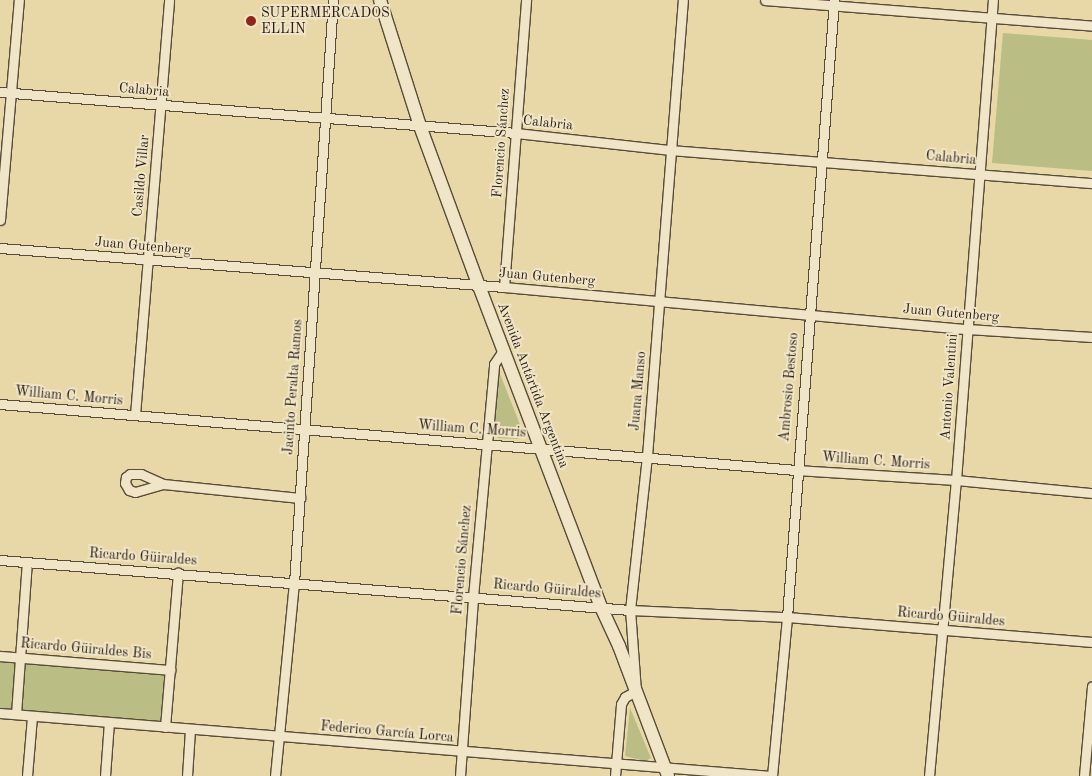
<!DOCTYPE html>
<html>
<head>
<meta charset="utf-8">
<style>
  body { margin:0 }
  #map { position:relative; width:1092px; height:776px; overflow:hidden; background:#e8d7a7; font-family:"Old Standard TT",serif }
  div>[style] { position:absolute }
  .green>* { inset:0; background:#babd84 }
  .roads { filter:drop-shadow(1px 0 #574c39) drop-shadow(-1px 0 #574c39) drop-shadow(0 1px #574c39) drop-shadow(0 -1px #574c39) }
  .street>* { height:9px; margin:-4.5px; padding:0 4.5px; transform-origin:4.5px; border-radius:4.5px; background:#f0e5c6 }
  .secondary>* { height:12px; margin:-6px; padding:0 6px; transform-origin:6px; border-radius:6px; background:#f0e5c6 }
  .dots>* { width:14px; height:14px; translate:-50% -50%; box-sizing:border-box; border:2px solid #f0e5c6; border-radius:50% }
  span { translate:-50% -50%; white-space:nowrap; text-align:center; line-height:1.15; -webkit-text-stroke:4px #f0e5c6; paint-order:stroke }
  .poi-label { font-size:14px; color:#271d14 }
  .left { translate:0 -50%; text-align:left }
  .street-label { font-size:14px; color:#271d14 }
</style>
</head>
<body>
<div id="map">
  <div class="green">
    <i style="clip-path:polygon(1003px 33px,1092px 40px,1092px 171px,992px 163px)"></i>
    <i style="clip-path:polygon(498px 369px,523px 432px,520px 438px,517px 439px,498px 438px,494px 433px)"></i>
    <i style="clip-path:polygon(0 656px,170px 670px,165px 727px,0 713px)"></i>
    <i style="clip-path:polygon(630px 708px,651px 758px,645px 761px,625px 756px)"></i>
  </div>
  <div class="roads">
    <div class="street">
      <i style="left:765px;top:0;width:328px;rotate:4.5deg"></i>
      <i style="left:0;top:92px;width:518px;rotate:4.54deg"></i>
      <i style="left:516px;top:133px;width:156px;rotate:6.3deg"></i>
      <i style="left:671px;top:150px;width:422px;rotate:4.5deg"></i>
      <i style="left:0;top:220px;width:221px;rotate:-85.1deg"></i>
      <i style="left:0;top:248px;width:506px;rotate:4.42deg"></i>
      <i style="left:504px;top:287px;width:465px;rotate:5.2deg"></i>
      <i style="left:967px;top:329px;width:125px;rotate:3.7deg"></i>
      <i style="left:504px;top:287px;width:288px;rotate:-85.6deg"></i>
      <i style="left:0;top:404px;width:799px;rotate:4.74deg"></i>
      <i style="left:796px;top:470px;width:160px;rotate:3.6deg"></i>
      <i style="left:956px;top:480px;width:137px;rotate:5.5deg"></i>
      <i style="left:135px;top:415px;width:416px;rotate:-85.3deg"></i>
      <i style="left:163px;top:484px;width:29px;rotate:164deg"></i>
      <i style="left:135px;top:492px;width:6px;rotate:-162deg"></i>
      <i style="left:129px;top:490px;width:8px;rotate:-120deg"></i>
      <i style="left:125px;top:483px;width:6px;rotate:-81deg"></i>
      <i style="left:126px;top:477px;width:5px;rotate:-37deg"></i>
      <i style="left:130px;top:474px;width:11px"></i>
      <i style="left:141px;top:474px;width:24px;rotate:24deg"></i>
      <i style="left:163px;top:484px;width:138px;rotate:5.8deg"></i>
      <i style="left:0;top:560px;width:632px;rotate:4.54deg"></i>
      <i style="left:630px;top:610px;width:157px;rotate:2.6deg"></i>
      <i style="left:787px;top:617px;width:306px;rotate:4.7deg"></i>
      <i style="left:0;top:656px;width:171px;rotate:4.7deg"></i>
      <i style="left:0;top:713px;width:774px;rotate:4.67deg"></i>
      <i style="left:16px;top:714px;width:152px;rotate:-85.9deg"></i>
      <i style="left:165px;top:727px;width:155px;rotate:-85.2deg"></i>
      <i style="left:27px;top:776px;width:60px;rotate:-85.2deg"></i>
      <i style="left:105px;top:776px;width:54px;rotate:-85.8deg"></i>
      <i style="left:187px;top:776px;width:47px;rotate:-86.3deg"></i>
      <i style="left:275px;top:776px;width:194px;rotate:-84.4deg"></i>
      <i style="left:294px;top:583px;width:584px;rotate:-86.17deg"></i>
      <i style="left:460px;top:776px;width:179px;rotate:-85.8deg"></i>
      <i style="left:473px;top:597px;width:234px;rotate:-84.8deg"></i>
      <i style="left:494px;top:364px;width:18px;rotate:-56deg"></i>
      <i style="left:615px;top:776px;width:72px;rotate:-85.2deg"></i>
      <i style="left:621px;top:704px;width:8px;rotate:-60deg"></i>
      <i style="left:625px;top:697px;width:13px;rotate:-29deg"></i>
      <i style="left:636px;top:691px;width:81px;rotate:-94.2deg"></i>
      <i style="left:630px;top:610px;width:155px;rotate:-83.7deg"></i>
      <i style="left:647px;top:456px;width:457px;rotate:-85.5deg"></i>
      <i style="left:772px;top:776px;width:160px;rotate:-84.6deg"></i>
      <i style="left:787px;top:617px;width:619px;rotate:-85.64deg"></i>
      <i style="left:929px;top:776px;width:297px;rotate:-84.8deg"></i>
      <i style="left:956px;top:480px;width:481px;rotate:-85.6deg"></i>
      <i style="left:1084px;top:776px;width:90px;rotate:-84.9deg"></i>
    </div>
    <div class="secondary">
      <i style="left:380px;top:0;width:132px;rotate:72.4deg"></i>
      <i style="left:420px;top:126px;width:171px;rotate:69.8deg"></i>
      <i style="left:479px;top:286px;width:343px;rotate:69.2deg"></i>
      <i style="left:601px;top:607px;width:43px;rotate:65.2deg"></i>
      <i style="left:619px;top:646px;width:139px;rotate:69.3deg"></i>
    </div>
  </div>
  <div class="dots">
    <i style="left:251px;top:21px;background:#8f2418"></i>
  </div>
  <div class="poi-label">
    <span class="left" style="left:261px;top:21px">SUPERMERCADOS<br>ELLIN</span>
  </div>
  <div class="street-label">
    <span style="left:144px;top:90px;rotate:5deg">Calabria</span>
    <span style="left:548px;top:123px;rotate:6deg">Calabria</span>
    <span style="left:501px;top:143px;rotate:-86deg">Florencio Sánchez</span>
    <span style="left:951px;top:158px;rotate:5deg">Calabria</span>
    <span style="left:141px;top:176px;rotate:-85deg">Casildo Villar</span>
    <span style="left:143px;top:246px;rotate:5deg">Juan Gutenberg</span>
    <span style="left:547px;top:277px;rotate:5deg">Juan Gutenberg</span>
    <span style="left:951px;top:313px;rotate:5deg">Juan Gutenberg</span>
    <span style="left:533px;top:385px;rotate:69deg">Avenida Antártida Argentina</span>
    <span style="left:293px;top:387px;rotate:-86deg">Jacinto Peralta Ramos</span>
    <span style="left:789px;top:387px;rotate:-85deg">Ambrosio Bestoso</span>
    <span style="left:949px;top:387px;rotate:-86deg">Antonio Valentini</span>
    <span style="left:638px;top:391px;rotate:-85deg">Juana Manso</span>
    <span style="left:69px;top:396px;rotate:5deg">William C. Morris</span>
    <span style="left:472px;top:429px;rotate:4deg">William C. Morris</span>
    <span style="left:876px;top:461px;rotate:4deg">William C. Morris</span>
    <span style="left:143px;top:557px;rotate:4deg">Ricardo Güiraldes</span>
    <span style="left:462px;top:560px;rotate:-85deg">Florencio Sánchez</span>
    <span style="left:547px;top:589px;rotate:5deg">Ricardo Güiraldes</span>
    <span style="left:951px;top:617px;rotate:5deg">Ricardo Güiraldes</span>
    <span style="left:86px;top:649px;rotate:5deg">Ricardo Güiraldes Bis</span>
    <span style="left:387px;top:732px;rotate:5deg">Federico García Lorca</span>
  </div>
</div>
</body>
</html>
